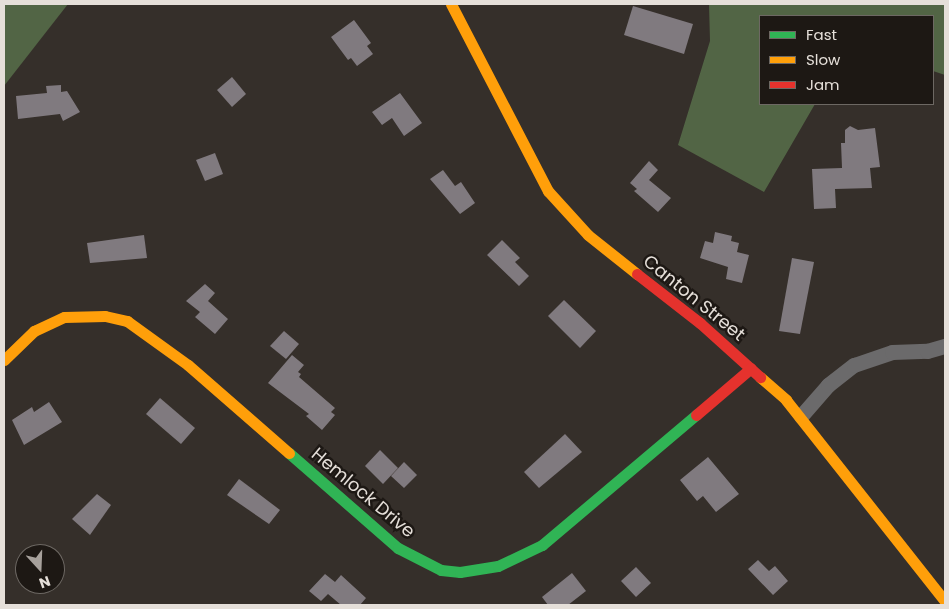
<!DOCTYPE html>
<html>
<head>
<meta charset="utf-8">
<style>
  body { margin:0 }
  #map { position:relative; width:949px; height:609px; overflow:hidden; background:#352f2a; font-family:Poppins,sans-serif }
  div>[style] { position:absolute }
  .forest>* { inset:0; background:#526545 }
  .building>* { inset:0; background:#807a7f }
  .street>* { height:15px; margin:-7.5px; padding:0 7.5px; transform-origin:7.5px; border-radius:7.5px; background:#6b6a6b }
  .fast>* { height:11px; margin:-5.5px; padding:0 5.5px; transform-origin:5.5px; border-radius:5.5px; background:#30b455 }
  .slow>* { height:11px; margin:-5.5px; padding:0 5.5px; transform-origin:5.5px; border-radius:5.5px; background:#ff9f0a }
  .jam>* { height:11px; margin:-5.5px; padding:0 5.5px; transform-origin:5.5px; border-radius:5.5px; background:#e5322d }
  span { translate:-50% -50%; white-space:nowrap; text-align:center; line-height:1.15; -webkit-text-stroke:5px #1d1814; paint-order:stroke }
  .street-label { font-size:18px; color:#e5dfd9 }
  .frame { position:absolute; inset:0; border:5px solid #e5dfd9; pointer-events:none }
  .legend { position:absolute; left:759px; top:15px; width:175px; height:90px; box-sizing:border-box; background:#1d1814; border:1px solid #6d6863; margin:0; padding:6px 9px; list-style:none; font-size:15px; color:#e5dfd9 }
  .legend li { display:flex; align-items:center; gap:10px; height:25px }
  .legend b { width:25px; border:1px solid #6d6863 }
  .north { position:absolute; left:15px; top:544px; width:50px; height:50px; box-sizing:border-box; background:#1d1814; border:1px solid #6d6863; border-radius:50%; rotate:160deg; font-size:14px; font-weight:700; line-height:20px; text-align:center; color:#e5dfd9 }
  .north::after { content:''; display:block; margin:auto; width:18px; height:22px; background:#a7a19c; clip-path:polygon(50% 0,100% 100%,50% 72%,0 100%) }
</style>
</head>
<body>
<div id="map">
  <div class="forest">
    <i style="clip-path:polygon(4px 4px,68px 4px,4px 86px)"></i>
    <i style="clip-path:polygon(709px 4px,945px 4px,945px 75px,933px 71px,933px 16px,760px 16px,760px 104px,815px 104px,764px 192px,678px 145px,710px 41px)"></i>
  </div>
  <div class="building">
    <i style="clip-path:polygon(633px 6px,693px 24px,684px 54px,624px 35px)"></i>
    <i style="clip-path:polygon(354px 20px,371px 43px,367px 46px,373px 54px,357px 66px,351px 58px,348px 60px,331px 37px)"></i>
    <i style="clip-path:polygon(232px 77px,246px 94px,232px 107px,217px 90px)"></i>
    <i style="clip-path:polygon(61px 85px,61px 92px,67px 91px,80px 112px,63px 121px,60px 114px,18px 119px,16px 96px,47px 93px,46px 86px)"></i>
    <i style="clip-path:polygon(400px 93px,422px 123px,404px 136px,392px 118px,382px 125px,372px 112px)"></i>
    <i style="clip-path:polygon(850px 126px,858px 130px,875px 128px,880px 167px,870px 168px,872px 188px,835px 189px,836px 208px,814px 209px,812px 169px,842px 168px,841px 143px,845px 143px,845px 130px)"></i>
    <i style="clip-path:polygon(215px 153px,223px 174px,205px 181px,196px 160px)"></i>
    <i style="clip-path:polygon(649px 161px,658px 170px,649px 180px,671px 198px,658px 212px,634px 191px,637px 189px,630px 183px)"></i>
    <i style="clip-path:polygon(443px 170px,455px 186px,461px 182px,475px 203px,460px 214px,430px 179px)"></i>
    <i style="clip-path:polygon(715px 232px,732px 236px,731px 241px,739px 243px,737px 252px,749px 255px,742px 283px,726px 279px,728px 267px,700px 258px,705px 241px,713px 243px)"></i>
    <i style="clip-path:polygon(144px 235px,147px 258px,90px 263px,87px 243px)"></i>
    <i style="clip-path:polygon(502px 240px,520px 258px,515px 262px,529px 276px,519px 286px,487px 255px)"></i>
    <i style="clip-path:polygon(792px 258px,814px 262px,800px 334px,779px 331px)"></i>
    <i style="clip-path:polygon(205px 284px,215px 293px,208px 301px,228px 319px,215px 334px,195px 317px,200px 312px,186px 301px)"></i>
    <i style="clip-path:polygon(564px 300px,596px 331px,580px 348px,548px 316px)"></i>
    <i style="clip-path:polygon(284px 331px,299px 344px,286px 359px,270px 346px)"></i>
    <i style="clip-path:polygon(292px 355px,304px 365px,298px 372px,301px 374px,299px 377px,335px 408px,331px 412px,335px 415px,322px 430px,306px 416px,309px 414px,268px 383px)"></i>
    <i style="clip-path:polygon(160px 398px,195px 428px,181px 444px,146px 414px)"></i>
    <i style="clip-path:polygon(49px 402px,62px 422px,24px 445px,12px 420px,32px 407px,34px 412px)"></i>
    <i style="clip-path:polygon(565px 434px,582px 452px,539px 488px,524px 472px)"></i>
    <i style="clip-path:polygon(380px 450px,398px 468px,383px 484px,365px 466px)"></i>
    <i style="clip-path:polygon(708px 457px,739px 494px,716px 512px,703px 496px,697px 501px,680px 480px)"></i>
    <i style="clip-path:polygon(404px 462px,417px 475px,404px 488px,391px 476px)"></i>
    <i style="clip-path:polygon(239px 479px,280px 510px,269px 524px,227px 495px)"></i>
    <i style="clip-path:polygon(97px 494px,111px 505px,90px 535px,72px 519px)"></i>
    <i style="clip-path:polygon(758px 560px,769px 571px,775px 566px,788px 581px,773px 595px,748px 569px)"></i>
    <i style="clip-path:polygon(636px 567px,651px 583px,636px 597px,621px 581px)"></i>
    <i style="clip-path:polygon(572px 573px,586px 591px,568px 605px,548px 605px,542px 597px)"></i>
    <i style="clip-path:polygon(325px 574px,335px 582px,341px 575px,366px 598px,360px 605px,341px 605px,328px 594px,321px 601px,309px 591px)"></i>
  </div>
  <div class="street">
    <i style="left:801px;top:416px;width:41px;rotate:-48.9deg"></i>
    <i style="left:828px;top:385px;width:33px;rotate:-38deg"></i>
    <i style="left:854px;top:365px;width:40px;rotate:-18.9deg"></i>
    <i style="left:892px;top:352px;width:35px;rotate:-2deg"></i>
    <i style="left:927px;top:351px;width:19px;rotate:-16deg"></i>
  </div>
  <div class="fast">
    <i style="left:289px;top:453px;width:145px;rotate:41.1deg"></i>
    <i style="left:398px;top:548px;width:48px;rotate:27.1deg"></i>
    <i style="left:441px;top:570px;width:19px;rotate:6deg"></i>
    <i style="left:460px;top:572px;width:38px;rotate:-9deg"></i>
    <i style="left:498px;top:566px;width:49px;rotate:-25.5deg"></i>
    <i style="left:542px;top:545px;width:202px;rotate:-40.2deg"></i>
  </div>
  <div class="slow">
    <i style="left:451px;top:4px;width:211px;rotate:62.6deg"></i>
    <i style="left:548px;top:191px;width:59px;rotate:47.7deg"></i>
    <i style="left:588px;top:235px;width:63px;rotate:38.5deg"></i>
    <i style="left:4px;top:360px;width:42px;rotate:-44deg"></i>
    <i style="left:34px;top:331px;width:33px;rotate:-25deg"></i>
    <i style="left:64px;top:317px;width:41px;rotate:-1.4deg"></i>
    <i style="left:105px;top:316px;width:23px;rotate:13deg"></i>
    <i style="left:127px;top:321px;width:75px;rotate:35.8deg"></i>
    <i style="left:188px;top:365px;width:134px;rotate:41.1deg"></i>
    <i style="left:760px;top:377px;width:35px;rotate:41deg"></i>
    <i style="left:786px;top:400px;width:256px;rotate:51.7deg"></i>
  </div>
  <div class="jam">
    <i style="left:637px;top:274px;width:80px;rotate:37.9deg"></i>
    <i style="left:700px;top:323px;width:81px;rotate:42deg"></i>
    <i style="left:696px;top:415px;width:72px;rotate:-40.5deg"></i>
  </div>
  <div class="street-label">
    <span style="left:694px;top:298px;rotate:39deg">Canton Street</span>
    <span style="left:363px;top:493px;rotate:40deg">Hemlock Drive</span>
  </div>
  <div class="frame"></div>
  <ul class="legend">
  <li><b style="height:6px;background:#30b455"></b>Fast</li>
  <li><b style="height:6px;background:#ff9f0a"></b>Slow</li>
  <li><b style="height:6px;background:#e5322d"></b>Jam</li>
  </ul>
  <div class="north">N</div>
</div>
</body>
</html>
